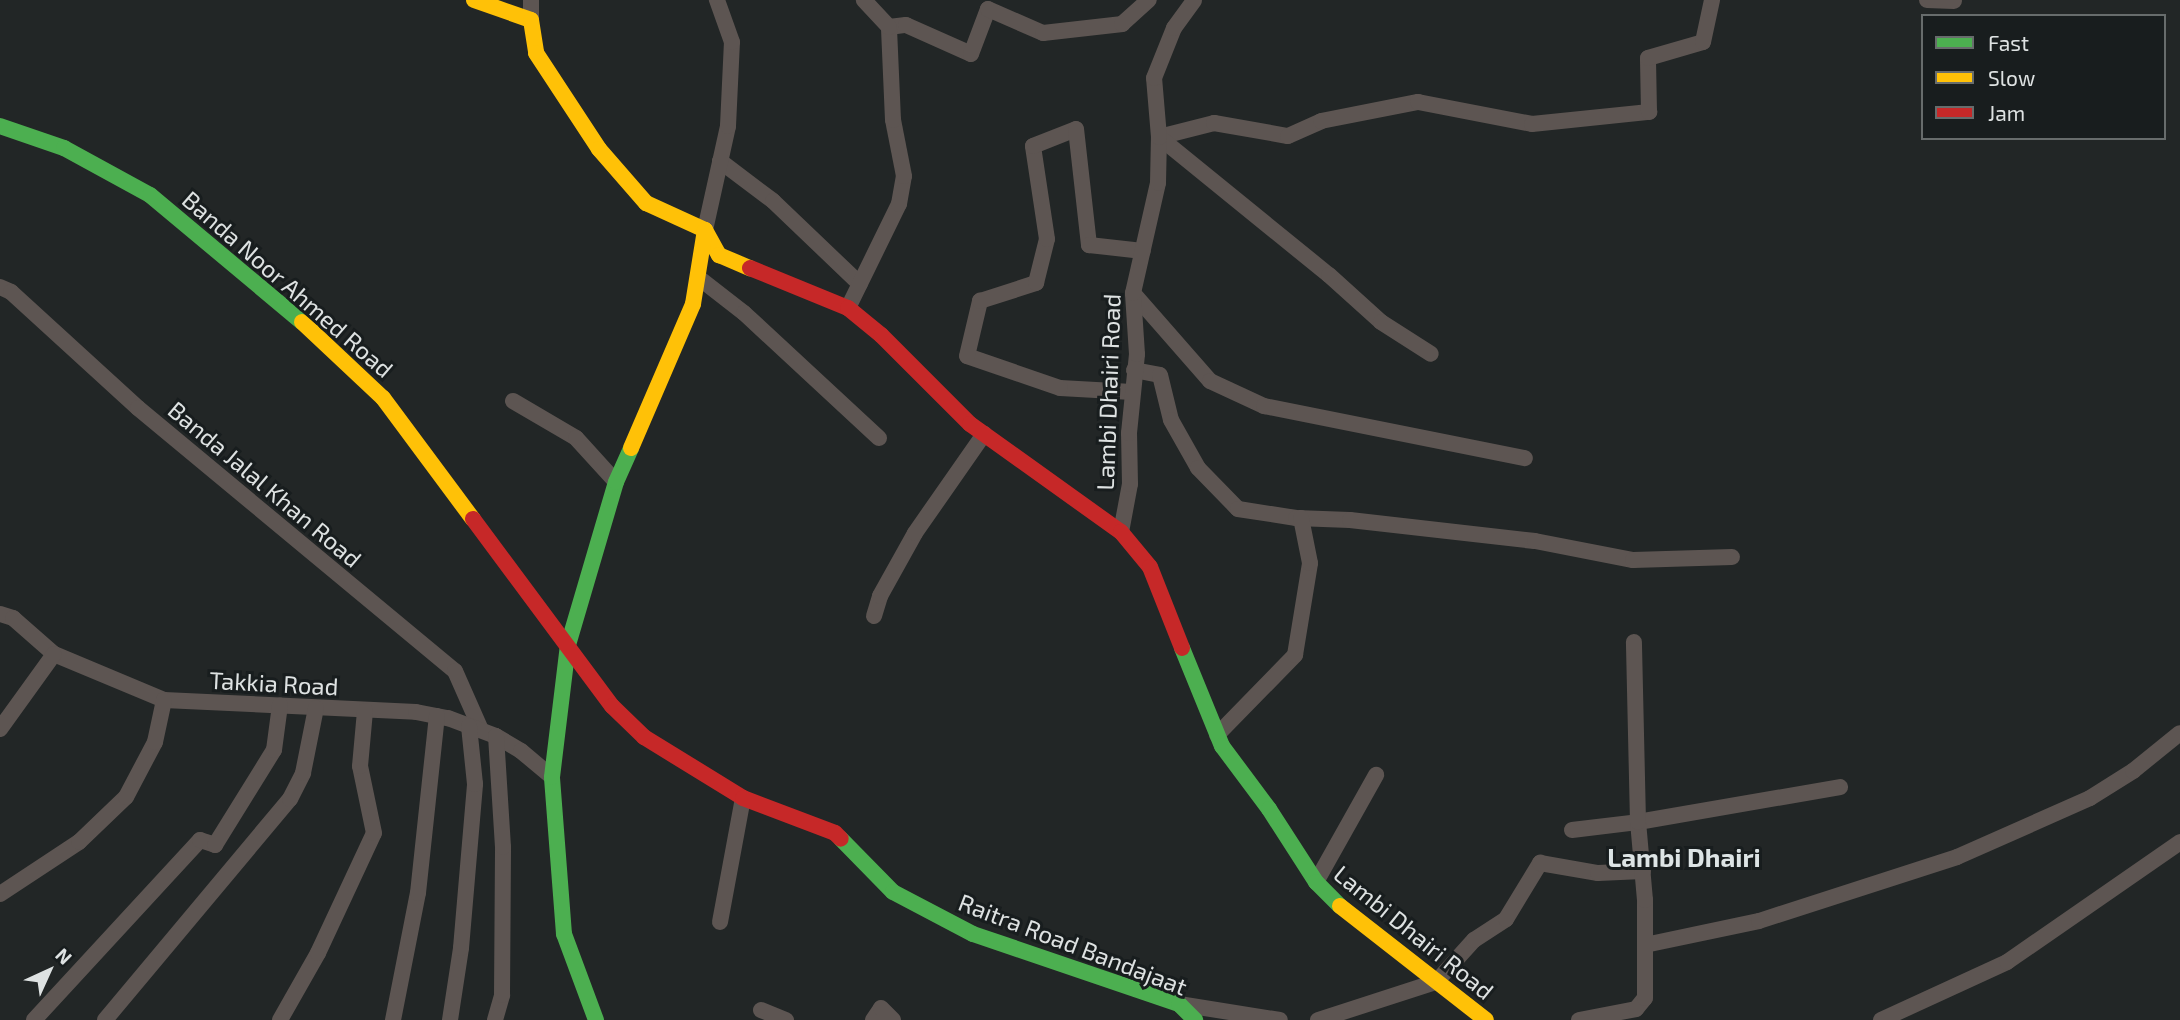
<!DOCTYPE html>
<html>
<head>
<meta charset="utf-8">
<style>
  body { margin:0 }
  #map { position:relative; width:2180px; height:1020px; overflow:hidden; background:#222626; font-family:"Exo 2",sans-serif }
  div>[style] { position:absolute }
  .street>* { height:16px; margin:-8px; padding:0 8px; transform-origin:8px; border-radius:8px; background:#5d5552 }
  .fast>* { height:16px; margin:-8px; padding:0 8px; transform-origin:8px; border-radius:8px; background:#4caf50 }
  .slow>* { height:16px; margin:-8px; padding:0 8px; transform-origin:8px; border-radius:8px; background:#ffc107 }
  .jam>* { height:16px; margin:-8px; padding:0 8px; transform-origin:8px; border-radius:8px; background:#c62828 }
  span { translate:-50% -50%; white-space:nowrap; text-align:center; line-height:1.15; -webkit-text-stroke:6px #181d1e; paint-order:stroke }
  .street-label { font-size:24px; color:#dee2e2 }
  .neighbourhood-label { font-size:26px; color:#dde4e5; font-weight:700 }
  .legend { position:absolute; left:1921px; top:14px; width:245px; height:126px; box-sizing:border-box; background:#181d1e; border:2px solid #676c6c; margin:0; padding:9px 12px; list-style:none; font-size:21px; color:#dee2e2 }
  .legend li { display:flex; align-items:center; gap:14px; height:35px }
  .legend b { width:35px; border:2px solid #676c6c }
  .north { position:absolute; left:14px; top:936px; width:70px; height:70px; -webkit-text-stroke:5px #181d1e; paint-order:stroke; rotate:45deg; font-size:19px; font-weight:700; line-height:28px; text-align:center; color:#dee2e2 }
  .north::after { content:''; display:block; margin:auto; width:24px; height:32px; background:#dee2e2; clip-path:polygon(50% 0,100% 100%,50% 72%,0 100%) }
</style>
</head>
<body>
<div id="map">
  <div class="street">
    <i style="left:531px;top:0;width:20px;rotate:90deg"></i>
    <i style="left:1927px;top:0;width:27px;rotate:2deg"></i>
    <i style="left:889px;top:27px;width:17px;rotate:-7deg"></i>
    <i style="left:906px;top:25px;width:71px;rotate:24deg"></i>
    <i style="left:971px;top:54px;width:48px;rotate:-69.3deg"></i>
    <i style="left:988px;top:9px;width:60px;rotate:23.6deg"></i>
    <i style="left:1043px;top:33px;width:80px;rotate:-6.5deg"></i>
    <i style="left:1122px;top:24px;width:36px;rotate:-42deg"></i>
    <i style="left:1159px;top:137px;width:57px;rotate:-14.3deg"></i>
    <i style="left:1214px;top:123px;width:75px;rotate:10deg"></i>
    <i style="left:1288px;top:136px;width:36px;rotate:-24deg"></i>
    <i style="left:1321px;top:121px;width:99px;rotate:-11.1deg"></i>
    <i style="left:1418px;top:102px;width:116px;rotate:10.9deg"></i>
    <i style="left:1532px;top:124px;width:118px;rotate:-5.9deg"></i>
    <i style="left:1649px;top:112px;width:54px;rotate:-91.1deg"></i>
    <i style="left:1648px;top:58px;width:57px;rotate:-16.2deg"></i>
    <i style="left:1703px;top:42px;width:43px;rotate:-77.9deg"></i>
    <i style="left:1159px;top:137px;width:219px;rotate:39.1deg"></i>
    <i style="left:1329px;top:275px;width:70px;rotate:42.1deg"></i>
    <i style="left:1381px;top:322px;width:59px;rotate:32.6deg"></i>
    <i style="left:720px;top:161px;width:66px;rotate:37deg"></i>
    <i style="left:773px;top:201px;width:120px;rotate:43.7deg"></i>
    <i style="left:705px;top:230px;width:107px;rotate:-77.5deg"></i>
    <i style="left:728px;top:126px;width:84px;rotate:-87.3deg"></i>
    <i style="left:732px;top:42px;width:45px;rotate:-109.7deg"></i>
    <i style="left:699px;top:278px;width:57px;rotate:37.9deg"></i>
    <i style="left:744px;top:313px;width:184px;rotate:42.8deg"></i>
    <i style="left:0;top:287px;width:12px;rotate:24deg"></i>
    <i style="left:11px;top:292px;width:172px;rotate:42.4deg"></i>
    <i style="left:138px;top:408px;width:412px;rotate:39.7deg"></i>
    <i style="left:455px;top:671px;width:64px;rotate:66.2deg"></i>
    <i style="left:1133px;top:293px;width:117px;rotate:48.8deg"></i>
    <i style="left:1210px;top:381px;width:60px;rotate:24.8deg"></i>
    <i style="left:1264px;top:406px;width:266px;rotate:11.3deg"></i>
    <i style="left:848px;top:308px;width:116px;rotate:-63.9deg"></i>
    <i style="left:899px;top:204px;width:28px;rotate:-80deg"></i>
    <i style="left:904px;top:176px;width:57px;rotate:-101.1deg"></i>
    <i style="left:893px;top:120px;width:93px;rotate:-92.5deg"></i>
    <i style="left:889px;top:27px;width:37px;rotate:-133deg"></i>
    <i style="left:1134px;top:370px;width:26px;rotate:11deg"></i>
    <i style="left:1160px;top:375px;width:46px;rotate:76.3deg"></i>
    <i style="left:1171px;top:420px;width:55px;rotate:60.6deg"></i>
    <i style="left:1198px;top:468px;width:57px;rotate:45.7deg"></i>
    <i style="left:1238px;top:509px;width:59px;rotate:8.8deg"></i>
    <i style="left:1296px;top:518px;width:54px;rotate:2.1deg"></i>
    <i style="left:1350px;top:520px;width:186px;rotate:6.5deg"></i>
    <i style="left:1535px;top:541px;width:100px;rotate:11deg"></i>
    <i style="left:1633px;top:560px;width:99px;rotate:-1.7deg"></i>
    <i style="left:1132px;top:392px;width:72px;rotate:-176.8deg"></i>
    <i style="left:1060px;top:388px;width:98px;rotate:-161deg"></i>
    <i style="left:967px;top:356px;width:57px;rotate:-76.7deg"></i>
    <i style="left:980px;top:301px;width:59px;rotate:-17.8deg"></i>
    <i style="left:1036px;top:283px;width:45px;rotate:-76deg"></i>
    <i style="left:1047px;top:239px;width:94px;rotate:-98.6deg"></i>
    <i style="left:1033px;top:146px;width:46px;rotate:-21.6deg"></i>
    <i style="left:1076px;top:129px;width:117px;rotate:83.6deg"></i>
    <i style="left:1089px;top:245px;width:54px;rotate:6.3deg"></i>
    <i style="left:513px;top:401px;width:73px;rotate:30.4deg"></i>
    <i style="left:576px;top:438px;width:59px;rotate:47.7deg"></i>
    <i style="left:1121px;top:532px;width:49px;rotate:-79.4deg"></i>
    <i style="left:1130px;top:484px;width:51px;rotate:-91.1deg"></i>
    <i style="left:1129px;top:433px;width:79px;rotate:-84.2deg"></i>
    <i style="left:1137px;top:354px;width:61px;rotate:-93.8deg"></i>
    <i style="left:1133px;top:293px;width:113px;rotate:-77.2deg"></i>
    <i style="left:1158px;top:183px;width:46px;rotate:-88.8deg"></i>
    <i style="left:1159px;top:137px;width:59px;rotate:-94.8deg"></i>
    <i style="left:1154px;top:78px;width:54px;rotate:-68.2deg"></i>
    <i style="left:1174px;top:28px;width:34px;rotate:-54deg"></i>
    <i style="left:0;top:614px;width:14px;rotate:17deg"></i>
    <i style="left:13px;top:618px;width:55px;rotate:41.3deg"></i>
    <i style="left:54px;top:654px;width:119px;rotate:22.7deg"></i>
    <i style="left:164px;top:700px;width:252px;rotate:2.7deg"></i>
    <i style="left:416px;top:712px;width:33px;rotate:11deg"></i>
    <i style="left:448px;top:718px;width:51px;rotate:20.6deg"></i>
    <i style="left:496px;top:736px;width:29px;rotate:31deg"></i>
    <i style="left:521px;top:751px;width:40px;rotate:40deg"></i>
    <i style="left:874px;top:616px;width:21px;rotate:-73deg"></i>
    <i style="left:880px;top:596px;width:72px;rotate:-60.9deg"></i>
    <i style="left:915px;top:533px;width:121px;rotate:-55.1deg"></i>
    <i style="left:0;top:729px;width:92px;rotate:-54.2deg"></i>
    <i style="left:1217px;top:735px;width:112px;rotate:-45.7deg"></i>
    <i style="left:1295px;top:655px;width:93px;rotate:-80.7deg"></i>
    <i style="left:1310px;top:563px;width:46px;rotate:-101.3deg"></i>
    <i style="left:1572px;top:830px;width:66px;rotate:-6.9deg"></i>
    <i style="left:1638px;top:822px;width:205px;rotate:-9.8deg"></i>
    <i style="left:1316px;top:882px;width:123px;rotate:-60.7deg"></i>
    <i style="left:0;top:894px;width:95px;rotate:-33.4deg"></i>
    <i style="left:79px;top:842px;width:65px;rotate:-43.8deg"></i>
    <i style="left:126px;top:797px;width:62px;rotate:-62.2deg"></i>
    <i style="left:155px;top:742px;width:43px;rotate:-77.9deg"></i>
    <i style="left:720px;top:922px;width:126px;rotate:-79.5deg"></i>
    <i style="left:1645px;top:945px;width:116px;rotate:-11.9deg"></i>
    <i style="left:1759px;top:921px;width:208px;rotate:-17.9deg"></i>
    <i style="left:1957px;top:857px;width:145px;rotate:-23.9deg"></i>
    <i style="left:2090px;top:798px;width:51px;rotate:-32.1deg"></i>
    <i style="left:2133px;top:771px;width:60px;rotate:-39deg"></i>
    <i style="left:1179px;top:1004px;width:102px;rotate:9deg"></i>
    <i style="left:761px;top:1010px;width:27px;rotate:22deg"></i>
    <i style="left:34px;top:1020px;width:245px;rotate:-47.3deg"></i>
    <i style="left:200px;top:840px;width:16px;rotate:18deg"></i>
    <i style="left:215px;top:845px;width:112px;rotate:-58.2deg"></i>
    <i style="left:274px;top:750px;width:45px;rotate:-82.4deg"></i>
    <i style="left:105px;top:1020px;width:288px;rotate:-50.1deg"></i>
    <i style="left:290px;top:799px;width:29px;rotate:-63deg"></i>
    <i style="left:303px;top:773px;width:66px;rotate:-78.7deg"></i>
    <i style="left:280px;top:1020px;width:77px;rotate:-60.4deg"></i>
    <i style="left:318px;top:953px;width:132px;rotate:-65deg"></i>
    <i style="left:374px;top:833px;width:68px;rotate:-101.8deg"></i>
    <i style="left:360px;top:766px;width:55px;rotate:-84.8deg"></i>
    <i style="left:393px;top:1020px;width:129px;rotate:-78.9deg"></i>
    <i style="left:418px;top:893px;width:178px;rotate:-83.9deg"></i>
    <i style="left:450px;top:1020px;width:73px;rotate:-81.3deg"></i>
    <i style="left:461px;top:948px;width:165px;rotate:-85.1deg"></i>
    <i style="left:475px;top:784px;width:58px;rotate:-95.9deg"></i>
    <i style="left:495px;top:1020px;width:26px;rotate:-74deg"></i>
    <i style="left:502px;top:995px;width:148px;rotate:-89.6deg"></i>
    <i style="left:503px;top:847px;width:111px;rotate:-93.6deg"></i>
    <i style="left:873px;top:1020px;width:14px;rotate:-56deg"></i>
    <i style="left:881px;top:1008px;width:17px;rotate:45deg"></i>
    <i style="left:1318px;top:1020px;width:124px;rotate:-17.9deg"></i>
    <i style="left:1436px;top:982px;width:57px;rotate:-47.9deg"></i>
    <i style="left:1474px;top:940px;width:38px;rotate:-33deg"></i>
    <i style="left:1506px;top:919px;width:66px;rotate:-58.7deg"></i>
    <i style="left:1540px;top:863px;width:59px;rotate:9.8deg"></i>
    <i style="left:1598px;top:873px;width:45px;rotate:-2.5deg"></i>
    <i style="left:1579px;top:1020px;width:58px;rotate:-10.9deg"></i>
    <i style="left:1636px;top:1009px;width:14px;rotate:-51deg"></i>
    <i style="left:1645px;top:998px;width:98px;rotate:-90deg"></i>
    <i style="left:1645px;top:900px;width:78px;rotate:-95.1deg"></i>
    <i style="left:1638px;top:822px;width:180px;rotate:-91.3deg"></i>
    <i style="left:1881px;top:1020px;width:139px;rotate:-24.7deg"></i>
    <i style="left:2007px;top:962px;width:211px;rotate:-34.7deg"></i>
  </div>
  <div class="fast">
    <i style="left:0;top:126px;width:68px;rotate:19deg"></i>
    <i style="left:64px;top:148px;width:98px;rotate:28.7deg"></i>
    <i style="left:150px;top:195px;width:198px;rotate:39.9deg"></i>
    <i style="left:1182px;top:648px;width:106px;rotate:67.8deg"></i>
    <i style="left:1222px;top:746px;width:79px;rotate:53.3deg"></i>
    <i style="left:1269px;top:809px;width:87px;rotate:57.2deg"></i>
    <i style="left:1316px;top:882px;width:34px;rotate:45deg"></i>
    <i style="left:841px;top:839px;width:74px;rotate:45.5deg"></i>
    <i style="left:893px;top:892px;width:90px;rotate:27.7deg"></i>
    <i style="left:973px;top:934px;width:218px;rotate:18.8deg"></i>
    <i style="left:1179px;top:1004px;width:23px;rotate:45deg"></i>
    <i style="left:596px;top:1020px;width:92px;rotate:-110.4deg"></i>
    <i style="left:564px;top:934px;width:157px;rotate:-94.4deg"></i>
    <i style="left:552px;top:777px;width:133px;rotate:-83.1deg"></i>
    <i style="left:568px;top:645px;width:170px;rotate:-73.6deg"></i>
    <i style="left:616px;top:482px;width:37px;rotate:-66deg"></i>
  </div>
  <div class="slow">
    <i style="left:474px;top:0;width:60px;rotate:19.3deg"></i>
    <i style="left:531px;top:20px;width:33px;rotate:81deg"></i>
    <i style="left:536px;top:53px;width:115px;rotate:56.7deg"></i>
    <i style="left:599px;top:149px;width:72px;rotate:49deg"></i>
    <i style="left:646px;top:203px;width:65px;rotate:24.6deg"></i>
    <i style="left:705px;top:230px;width:29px;rotate:61deg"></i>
    <i style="left:719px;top:255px;width:34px;rotate:23deg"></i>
    <i style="left:302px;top:322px;width:111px;rotate:43.2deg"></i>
    <i style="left:383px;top:398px;width:151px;rotate:53.4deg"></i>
    <i style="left:631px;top:448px;width:157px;rotate:-66.7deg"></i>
    <i style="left:693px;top:304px;width:75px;rotate:-80.8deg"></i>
    <i style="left:1340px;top:906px;width:185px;rotate:38deg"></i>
  </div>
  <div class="jam">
    <i style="left:750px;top:268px;width:106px;rotate:22.2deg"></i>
    <i style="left:848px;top:308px;width:43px;rotate:39.3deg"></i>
    <i style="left:881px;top:335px;width:126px;rotate:45deg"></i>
    <i style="left:970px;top:424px;width:186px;rotate:35.6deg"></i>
    <i style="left:1121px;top:532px;width:45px;rotate:50.4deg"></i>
    <i style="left:1150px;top:567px;width:87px;rotate:68.4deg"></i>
    <i style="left:473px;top:519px;width:233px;rotate:53.4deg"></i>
    <i style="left:612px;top:706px;width:45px;rotate:44.1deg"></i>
    <i style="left:644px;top:737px;width:116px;rotate:31.6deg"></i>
    <i style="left:743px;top:798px;width:98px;rotate:20.8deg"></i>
    <i style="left:835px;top:833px;width:8px;rotate:45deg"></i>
  </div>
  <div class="street-label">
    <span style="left:288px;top:284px;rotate:41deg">Banda Noor Ahmed Road</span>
    <span style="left:1108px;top:392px;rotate:-88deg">Lambi Dhairi Road</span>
    <span style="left:265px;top:484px;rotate:40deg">Banda Jalal Khan Road</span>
    <span style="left:274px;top:683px;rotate:3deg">Takkia Road</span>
    <span style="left:1414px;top:932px;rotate:39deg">Lambi Dhairi Road</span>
    <span style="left:1073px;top:944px;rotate:21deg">Raitra Road Bandajaat</span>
  </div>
  <div class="neighbourhood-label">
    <span style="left:1684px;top:857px">Lambi Dhairi</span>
  </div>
  <ul class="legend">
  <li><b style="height:9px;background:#4caf50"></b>Fast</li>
  <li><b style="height:9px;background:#ffc107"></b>Slow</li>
  <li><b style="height:9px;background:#c62828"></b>Jam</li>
  </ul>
  <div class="north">N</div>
</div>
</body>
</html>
